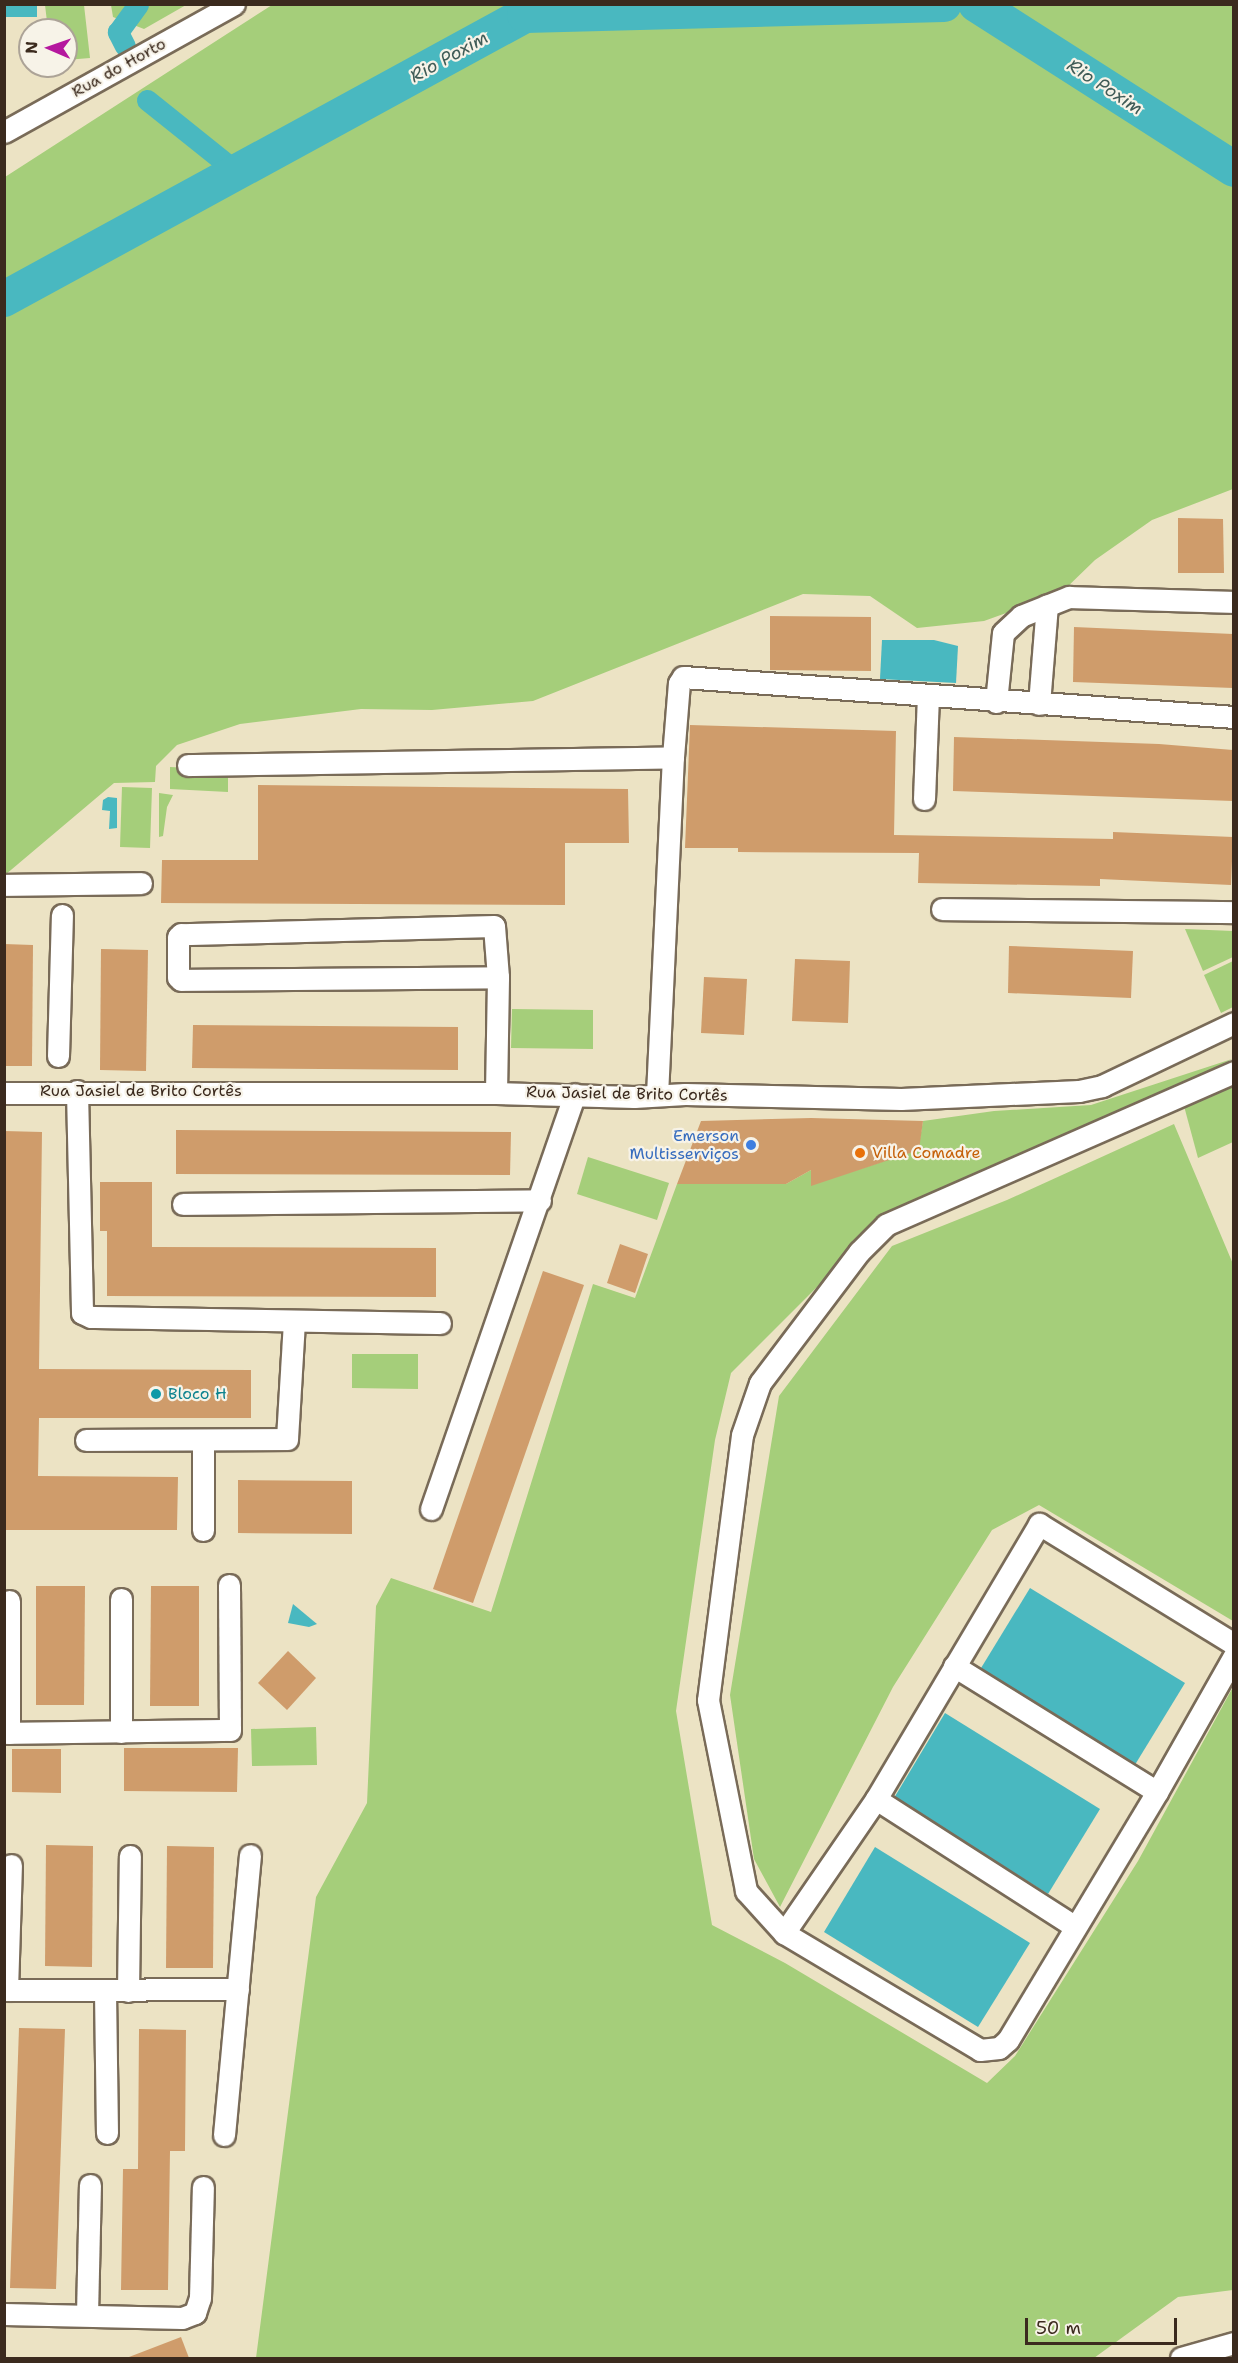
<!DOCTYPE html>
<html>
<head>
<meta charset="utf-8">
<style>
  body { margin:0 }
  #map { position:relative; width:1238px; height:2363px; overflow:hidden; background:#ece3c4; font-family:"Shantell Sans",sans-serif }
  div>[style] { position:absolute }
  .green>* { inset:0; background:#a5ce7a }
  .water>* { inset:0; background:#49b8c0 }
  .canal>* { height:21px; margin:-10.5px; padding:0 10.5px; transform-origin:10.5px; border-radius:10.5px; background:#49b8c0 }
  .river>* { height:36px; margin:-18px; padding:0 18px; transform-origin:18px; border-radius:18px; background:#49b8c0 }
  .building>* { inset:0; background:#cf9c6b }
  .roads { filter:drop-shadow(2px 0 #796b58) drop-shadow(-2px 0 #796b58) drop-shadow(0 2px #796b58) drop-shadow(0 -2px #796b58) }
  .minor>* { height:21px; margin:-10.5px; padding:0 10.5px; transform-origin:10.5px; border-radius:10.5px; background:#fff }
  .dots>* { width:16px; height:16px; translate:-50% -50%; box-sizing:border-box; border:3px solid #f7f3e8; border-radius:50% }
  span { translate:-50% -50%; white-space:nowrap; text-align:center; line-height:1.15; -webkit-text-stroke:4.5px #f7f3e8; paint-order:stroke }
  .street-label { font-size:16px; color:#3b2a1e }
  .shop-label { font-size:16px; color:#366cbe }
  .right { translate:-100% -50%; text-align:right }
  .food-label { font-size:16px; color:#c56008 }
  .left { translate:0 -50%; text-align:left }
  .culture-label { font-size:16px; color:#0d838f }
  .water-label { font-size:18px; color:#405c57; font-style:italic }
  .frame { position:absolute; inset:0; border:6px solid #3b2a1e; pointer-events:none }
  .north { position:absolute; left:18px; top:18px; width:60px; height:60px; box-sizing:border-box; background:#f7f3e8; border:2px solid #aca397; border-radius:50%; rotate:272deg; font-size:16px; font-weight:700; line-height:24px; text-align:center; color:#3b2a1e }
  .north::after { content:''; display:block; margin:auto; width:21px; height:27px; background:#b5179e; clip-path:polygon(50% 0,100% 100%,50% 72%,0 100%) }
  .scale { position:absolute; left:1025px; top:2318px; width:152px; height:27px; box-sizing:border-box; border:3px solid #3b2a1e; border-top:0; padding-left:8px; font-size:18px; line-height:21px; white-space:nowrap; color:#3b2a1e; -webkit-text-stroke:4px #f7f3e8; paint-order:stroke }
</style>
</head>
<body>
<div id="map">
  <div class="green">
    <i style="clip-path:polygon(45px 5px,84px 5px,90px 58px,66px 60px,66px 30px,48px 30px)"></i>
    <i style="clip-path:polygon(111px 5px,111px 4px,186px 5px,144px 29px,113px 17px)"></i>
    <i style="clip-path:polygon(272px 5px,1233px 5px,1233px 489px,1152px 520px,1095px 560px,1061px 593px,984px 621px,917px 628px,870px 596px,803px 594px,533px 701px,432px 710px,361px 709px,240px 724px,177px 745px,156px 766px,155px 782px,114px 783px,5px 875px,5px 177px)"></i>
    <i style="clip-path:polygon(170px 767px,228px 770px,228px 792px,170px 789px)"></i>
    <i style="clip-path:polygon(122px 787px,152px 788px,150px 848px,120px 847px)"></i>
    <i style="clip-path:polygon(159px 793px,173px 795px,167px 807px,163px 836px,159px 837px)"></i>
    <i style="clip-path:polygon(1185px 929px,1233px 931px,1233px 957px,1203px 971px)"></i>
    <i style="clip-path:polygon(1233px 961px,1233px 1007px,1221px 1013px,1204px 975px)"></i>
    <i style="clip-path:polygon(512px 1009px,593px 1010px,593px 1049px,511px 1048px)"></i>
    <i style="clip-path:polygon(1232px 1059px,1154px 1099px,888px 1216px,731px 1373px,715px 1440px,676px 1711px,712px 1925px,785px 1963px,987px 2083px,1015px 2056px,1138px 1861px,1233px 1687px,1233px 2290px,1178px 2297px,1094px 2358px,256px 2358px,316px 1897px,367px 1803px,376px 1606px,391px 1578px,491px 1612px,593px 1284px,635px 1298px,677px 1184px,786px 1184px,811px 1170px,811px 1185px,918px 1150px,923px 1121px,994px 1111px,1091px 1105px)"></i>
    <i style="clip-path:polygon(1233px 1084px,1233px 1142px,1198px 1158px,1184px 1106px)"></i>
    <i style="clip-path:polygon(1174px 1124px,1233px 1264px,1233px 1621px,1039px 1505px,992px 1530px,893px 1687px,780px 1907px,754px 1859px,730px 1695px,779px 1396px,892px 1246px,1007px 1200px)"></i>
    <i style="clip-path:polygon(588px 1157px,669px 1183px,657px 1220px,577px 1194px)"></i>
    <i style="clip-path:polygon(352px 1354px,418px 1354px,418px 1389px,352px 1388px)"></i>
    <i style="clip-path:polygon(316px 1727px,317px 1765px,252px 1766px,251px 1729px)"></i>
  </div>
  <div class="water">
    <i style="clip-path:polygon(4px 5px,37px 5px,37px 17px,5px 17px)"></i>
    <i style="clip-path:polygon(882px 640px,934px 640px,958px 646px,956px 683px,880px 679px)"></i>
    <i style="clip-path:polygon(108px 797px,117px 798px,117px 828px,109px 829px,110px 811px,102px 810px,103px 800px)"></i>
    <i style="clip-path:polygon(1030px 1588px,1185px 1683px,1133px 1768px,978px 1673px)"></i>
    <i style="clip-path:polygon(293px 1604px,317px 1624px,309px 1627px,288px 1623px)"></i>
    <i style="clip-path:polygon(945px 1713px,1100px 1809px,1048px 1894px,894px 1798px)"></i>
    <i style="clip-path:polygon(875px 1847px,1030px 1943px,978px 2027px,824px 1932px)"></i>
  </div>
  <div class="canal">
    <i style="left:125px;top:46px;width:16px;rotate:-117deg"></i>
    <i style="left:118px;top:32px;width:34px;rotate:-54deg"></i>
    <i style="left:147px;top:100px;width:115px;rotate:38.7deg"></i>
  </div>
  <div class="river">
    <i style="left:976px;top:4px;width:306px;rotate:32.6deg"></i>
    <i style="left:4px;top:299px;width:593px;rotate:-28.6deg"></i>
    <i style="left:525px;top:15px;width:419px;rotate:-1.5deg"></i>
  </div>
  <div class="building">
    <i style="clip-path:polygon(1178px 518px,1223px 519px,1224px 573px,1178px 573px)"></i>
    <i style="clip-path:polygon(770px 616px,871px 617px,871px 671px,770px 670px)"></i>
    <i style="clip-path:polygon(1074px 627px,1233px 634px,1233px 688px,1073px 682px)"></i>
    <i style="clip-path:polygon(690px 725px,896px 731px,894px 835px,1113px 839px,1113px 832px,1233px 837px,1231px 885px,1100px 879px,1100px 886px,918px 883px,919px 853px,738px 852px,738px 848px,685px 848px)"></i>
    <i style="clip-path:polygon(954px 737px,1159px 744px,1233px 750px,1233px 801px,953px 791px)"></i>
    <i style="clip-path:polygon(258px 785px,628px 789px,629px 843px,565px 843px,565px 905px,161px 903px,162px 860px,258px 860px)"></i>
    <i style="clip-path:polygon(4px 944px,33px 945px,32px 1066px,4px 1066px)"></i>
    <i style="clip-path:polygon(1009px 946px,1133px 951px,1131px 998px,1008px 993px)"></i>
    <i style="clip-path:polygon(101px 949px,148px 950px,146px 1071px,100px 1070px)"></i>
    <i style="clip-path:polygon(795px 959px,850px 961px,848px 1023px,792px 1021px)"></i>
    <i style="clip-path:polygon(704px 977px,747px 979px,744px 1035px,701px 1033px)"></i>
    <i style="clip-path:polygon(193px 1025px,458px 1027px,458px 1070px,192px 1068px)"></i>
    <i style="clip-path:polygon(811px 1118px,923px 1121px,919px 1150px,811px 1186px,811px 1170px,786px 1184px,677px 1184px,701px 1121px)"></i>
    <i style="clip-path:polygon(176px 1130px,511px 1132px,510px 1175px,176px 1174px)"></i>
    <i style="clip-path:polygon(4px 1131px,42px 1132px,39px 1369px,251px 1370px,251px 1418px,39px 1418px,38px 1476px,178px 1477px,177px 1530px,4px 1530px)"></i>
    <i style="clip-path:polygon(100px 1182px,152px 1182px,152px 1247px,436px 1248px,436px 1297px,107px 1296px,107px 1231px,100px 1231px)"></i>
    <i style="clip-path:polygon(620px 1244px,648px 1254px,635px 1293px,607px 1283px)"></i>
    <i style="clip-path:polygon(543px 1271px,584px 1285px,473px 1603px,433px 1589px)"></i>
    <i style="clip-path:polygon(238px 1480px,352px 1481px,352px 1534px,238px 1533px)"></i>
    <i style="clip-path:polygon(36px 1586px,85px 1586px,84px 1705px,36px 1705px)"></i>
    <i style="clip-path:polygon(151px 1586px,199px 1586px,199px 1706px,150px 1706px)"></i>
    <i style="clip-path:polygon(288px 1651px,316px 1678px,287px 1710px,258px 1683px)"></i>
    <i style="clip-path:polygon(124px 1748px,238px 1748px,237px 1792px,124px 1791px)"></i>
    <i style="clip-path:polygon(12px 1749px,61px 1749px,61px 1793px,12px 1792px)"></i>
    <i style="clip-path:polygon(46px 1845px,93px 1846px,92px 1967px,45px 1966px)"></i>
    <i style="clip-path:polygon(167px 1846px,214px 1847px,213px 1968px,166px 1968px)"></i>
    <i style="clip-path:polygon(19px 2028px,65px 2029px,56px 2289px,10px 2288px)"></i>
    <i style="clip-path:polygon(139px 2029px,186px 2030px,185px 2151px,170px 2151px,168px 2290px,121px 2290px,123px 2169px,138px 2169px)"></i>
    <i style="clip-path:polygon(181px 2337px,189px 2358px,129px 2358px,129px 2357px)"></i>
  </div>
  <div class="roads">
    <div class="minor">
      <i style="left:4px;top:132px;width:263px;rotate:-29.1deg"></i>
      <i style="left:996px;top:702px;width:69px;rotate:-84.2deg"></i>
      <i style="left:1003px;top:633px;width:25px;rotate:-43deg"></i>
      <i style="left:1021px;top:616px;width:52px;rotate:-21.6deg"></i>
      <i style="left:1069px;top:597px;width:165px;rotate:1.7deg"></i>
      <i style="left:1039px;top:704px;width:99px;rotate:-85.4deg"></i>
      <i style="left:188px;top:765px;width:485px;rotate:-0.9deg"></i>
      <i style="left:924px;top:799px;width:103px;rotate:-87.8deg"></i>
      <i style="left:4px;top:885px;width:137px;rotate:-0.8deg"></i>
      <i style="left:942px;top:909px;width:292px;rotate:0.6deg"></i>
      <i style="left:58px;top:1056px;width:141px;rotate:-88.4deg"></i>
      <i style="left:1234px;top:1072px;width:380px;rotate:156.3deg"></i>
      <i style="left:886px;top:1225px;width:38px;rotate:135deg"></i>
      <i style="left:859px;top:1252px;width:164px;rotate:127.1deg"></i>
      <i style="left:760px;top:1383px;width:55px;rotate:109.1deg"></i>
      <i style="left:742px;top:1435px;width:267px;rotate:97.3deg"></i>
      <i style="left:708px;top:1700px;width:195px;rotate:78.7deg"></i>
      <i style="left:746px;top:1891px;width:57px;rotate:47.9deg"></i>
      <i style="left:784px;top:1933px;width:228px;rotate:30.8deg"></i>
      <i style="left:980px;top:2050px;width:19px;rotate:-6deg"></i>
      <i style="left:999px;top:2048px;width:12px;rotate:-42deg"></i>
      <i style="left:1008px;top:2040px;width:289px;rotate:-59deg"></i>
      <i style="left:1157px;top:1792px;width:156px;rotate:-60.5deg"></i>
      <i style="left:77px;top:1091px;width:222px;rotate:88.7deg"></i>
      <i style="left:82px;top:1313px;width:10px;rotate:24deg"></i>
      <i style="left:91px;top:1317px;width:349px;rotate:1deg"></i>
      <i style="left:4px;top:1093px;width:492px"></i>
      <i style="left:496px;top:1093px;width:138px;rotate:1.7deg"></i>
      <i style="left:634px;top:1097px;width:51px;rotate:-3.4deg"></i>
      <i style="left:685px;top:1094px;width:216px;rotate:1.3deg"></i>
      <i style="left:901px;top:1099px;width:178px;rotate:-2.6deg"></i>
      <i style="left:1079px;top:1091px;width:24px;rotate:-12deg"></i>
      <i style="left:1102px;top:1086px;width:146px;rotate:-25.5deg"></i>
      <i style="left:496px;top:1093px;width:116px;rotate:-89deg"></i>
      <i style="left:498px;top:977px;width:51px;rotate:-94.5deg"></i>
      <i style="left:494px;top:926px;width:313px;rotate:178.5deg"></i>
      <i style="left:181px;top:934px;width:4px;rotate:135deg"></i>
      <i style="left:178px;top:937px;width:40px;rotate:90deg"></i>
      <i style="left:178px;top:977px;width:4px;rotate:45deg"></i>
      <i style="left:181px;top:980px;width:317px;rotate:-0.5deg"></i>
      <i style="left:657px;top:1095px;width:338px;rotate:-87.3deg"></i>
      <i style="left:673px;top:757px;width:74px;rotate:-85.4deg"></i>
      <i style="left:679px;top:683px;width:7px;rotate:-56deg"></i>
      <i style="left:683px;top:677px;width:552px;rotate:4.15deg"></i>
      <i style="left:183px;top:1204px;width:357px;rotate:-0.6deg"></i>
      <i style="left:86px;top:1440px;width:201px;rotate:-0.3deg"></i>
      <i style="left:287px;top:1439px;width:118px;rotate:-86.6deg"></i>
      <i style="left:203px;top:1441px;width:89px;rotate:90deg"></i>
      <i style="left:431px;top:1509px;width:439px;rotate:-70.9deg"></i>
      <i style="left:121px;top:1599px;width:133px;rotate:90deg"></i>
      <i style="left:954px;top:1666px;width:239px;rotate:31.8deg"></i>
      <i style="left:4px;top:1733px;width:226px;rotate:-0.8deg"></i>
      <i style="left:230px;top:1730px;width:145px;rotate:-90.4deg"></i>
      <i style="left:9px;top:1733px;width:132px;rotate:-90deg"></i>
      <i style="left:876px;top:1799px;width:235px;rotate:32.7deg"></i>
      <i style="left:784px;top:1933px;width:163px;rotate:-55.5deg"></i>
      <i style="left:876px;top:1799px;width:320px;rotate:-59.3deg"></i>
      <i style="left:1039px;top:1524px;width:229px;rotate:31.6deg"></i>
      <i style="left:4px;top:1990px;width:234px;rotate:-0.2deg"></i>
      <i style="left:7px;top:1990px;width:125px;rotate:-88.2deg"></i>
      <i style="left:105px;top:1991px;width:142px;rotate:89.2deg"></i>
      <i style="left:128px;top:1991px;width:135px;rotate:-89.2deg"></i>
      <i style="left:224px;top:2135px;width:281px;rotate:-84.7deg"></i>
      <i style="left:4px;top:2314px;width:178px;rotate:1.3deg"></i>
      <i style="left:182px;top:2318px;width:14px;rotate:-21deg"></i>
      <i style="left:195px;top:2313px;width:16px;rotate:-72deg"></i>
      <i style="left:200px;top:2298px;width:111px;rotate:-88.5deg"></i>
      <i style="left:87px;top:2315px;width:130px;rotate:-88.7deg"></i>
      <i style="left:1181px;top:2358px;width:55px;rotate:-15.8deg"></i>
    </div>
  </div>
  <div class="dots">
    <i style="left:751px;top:1145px;background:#3f7fe0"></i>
    <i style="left:860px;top:1153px;background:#e8710a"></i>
    <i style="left:156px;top:1394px;background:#0f9aa8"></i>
  </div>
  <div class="street-label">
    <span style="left:119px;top:68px;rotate:-29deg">Rua do Horto</span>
    <span style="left:141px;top:1091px">Rua Jasiel de Brito Cortês</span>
    <span style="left:627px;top:1094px;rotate:1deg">Rua Jasiel de Brito Cortês</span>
  </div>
  <div class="shop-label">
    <span class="right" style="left:739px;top:1145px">Emerson<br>Multisserviços</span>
  </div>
  <div class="food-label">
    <span class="left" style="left:872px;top:1153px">Villa Comadre</span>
  </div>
  <div class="culture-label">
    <span class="left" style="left:168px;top:1394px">Bloco H</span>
  </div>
  <div class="water-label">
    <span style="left:449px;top:57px;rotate:-29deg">Rio Poxim</span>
    <span style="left:1105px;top:87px;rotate:33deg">Rio Poxim</span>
  </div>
  <div class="frame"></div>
  <div class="north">N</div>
  <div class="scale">50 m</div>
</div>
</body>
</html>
